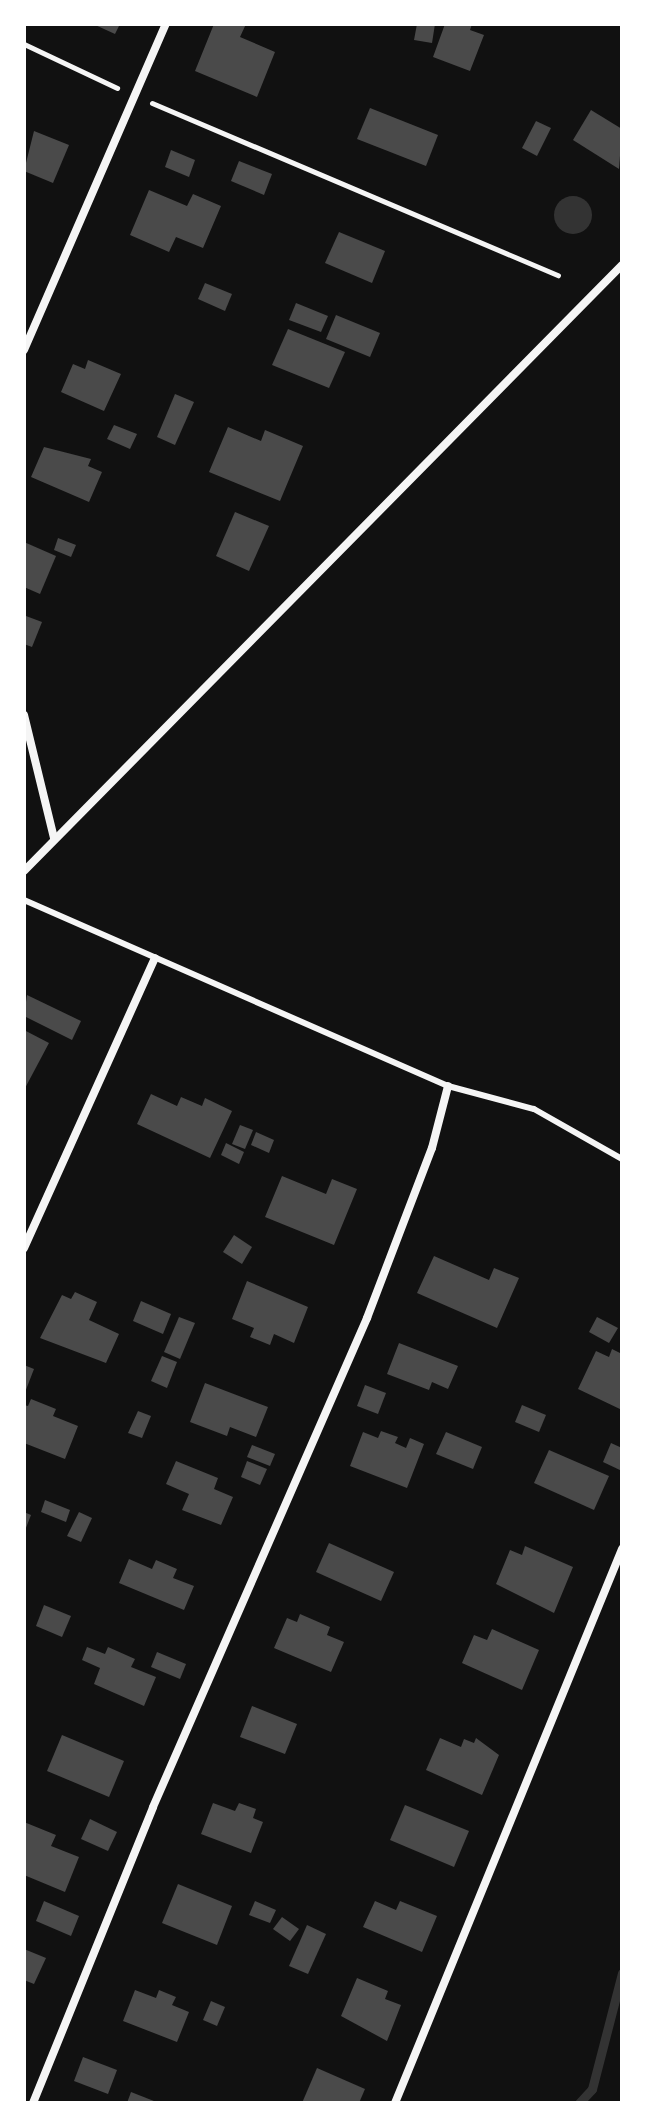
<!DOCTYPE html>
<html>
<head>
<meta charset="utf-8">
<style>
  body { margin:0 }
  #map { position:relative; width:646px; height:2127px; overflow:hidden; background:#111; font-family:"Exo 2",sans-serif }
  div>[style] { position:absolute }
  .water>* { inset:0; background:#333 }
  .round { border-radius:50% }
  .stream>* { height:9px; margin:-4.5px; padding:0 4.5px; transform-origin:4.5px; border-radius:4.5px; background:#333 }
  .building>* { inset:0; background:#4a4a4a }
  .path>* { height:5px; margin:-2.5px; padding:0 2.5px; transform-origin:2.5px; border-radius:2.5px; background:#f5f5f5 }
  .service>* { height:6px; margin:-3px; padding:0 3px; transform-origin:3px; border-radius:3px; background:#f5f5f5 }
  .minor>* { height:8px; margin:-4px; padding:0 4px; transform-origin:4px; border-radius:4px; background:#f5f5f5 }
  span { translate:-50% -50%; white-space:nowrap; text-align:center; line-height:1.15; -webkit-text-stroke:8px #fff; paint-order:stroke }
  .frame { position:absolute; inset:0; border:26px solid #fff; pointer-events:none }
</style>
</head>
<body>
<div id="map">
  <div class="water">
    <i class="round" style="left:554px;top:196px;width:38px;height:38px"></i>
  </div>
  <div class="stream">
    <i style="left:579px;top:2103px;width:19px;rotate:-47deg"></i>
    <i style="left:592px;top:2089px;width:120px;rotate:-75.5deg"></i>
  </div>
  <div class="building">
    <i style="clip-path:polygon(93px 24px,120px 24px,115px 34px)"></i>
    <i style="clip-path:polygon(214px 24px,246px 24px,240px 37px,275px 52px,257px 97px,195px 71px)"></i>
    <i style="clip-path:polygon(417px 24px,435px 24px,432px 43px,414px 40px)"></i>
    <i style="clip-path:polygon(445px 24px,472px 24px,470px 30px,484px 35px,470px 71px,433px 57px)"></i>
    <i style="clip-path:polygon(370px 108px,438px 135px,426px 166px,357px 139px)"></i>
    <i style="clip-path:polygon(591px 110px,622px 129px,619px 169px,573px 140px)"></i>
    <i style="clip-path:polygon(536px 121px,551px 128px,537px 156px,522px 148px)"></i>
    <i style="clip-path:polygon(34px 131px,69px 145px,53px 183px,24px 171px)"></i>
    <i style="clip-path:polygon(171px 150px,195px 160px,189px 177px,165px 167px)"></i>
    <i style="clip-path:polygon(239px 161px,272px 174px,264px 195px,231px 181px)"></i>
    <i style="clip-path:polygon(149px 190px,187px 206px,193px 194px,221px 206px,203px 248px,176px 237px,169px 252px,130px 235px)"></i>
    <i style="clip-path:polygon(339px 232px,385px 251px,372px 283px,325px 263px)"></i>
    <i style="clip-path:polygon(205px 283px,232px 294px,225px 311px,198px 299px)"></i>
    <i style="clip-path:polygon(296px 303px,328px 316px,321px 332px,289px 320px)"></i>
    <i style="clip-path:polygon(336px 315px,380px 333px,370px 357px,326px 339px)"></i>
    <i style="clip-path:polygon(288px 329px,345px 352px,329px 388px,272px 365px)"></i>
    <i style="clip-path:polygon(88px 360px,121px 374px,104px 411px,61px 392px,73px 364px,85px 369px)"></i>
    <i style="clip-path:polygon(175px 394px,194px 402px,175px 445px,157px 437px)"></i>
    <i style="clip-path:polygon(114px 425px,137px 434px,130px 449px,107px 439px)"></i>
    <i style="clip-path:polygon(228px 427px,261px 441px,265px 430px,303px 446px,280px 501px,209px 472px)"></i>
    <i style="clip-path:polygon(44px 447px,91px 459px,88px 466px,102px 472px,89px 502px,31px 477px)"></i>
    <i style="clip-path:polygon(235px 512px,269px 526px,249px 571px,216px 556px)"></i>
    <i style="clip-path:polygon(58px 538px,76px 545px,71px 557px,54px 550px)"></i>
    <i style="clip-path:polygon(24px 542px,56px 556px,40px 594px,24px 587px)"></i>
    <i style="clip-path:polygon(26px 616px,42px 622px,32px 647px,24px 644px)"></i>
    <i style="clip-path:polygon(27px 995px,81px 1021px,72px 1040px,24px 1016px)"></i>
    <i style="clip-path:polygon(24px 1030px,49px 1043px,24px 1090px)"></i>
    <i style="clip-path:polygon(151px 1094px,177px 1106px,181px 1097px,202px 1106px,205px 1098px,232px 1111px,210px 1158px,137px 1124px)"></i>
    <i style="clip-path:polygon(240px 1125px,253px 1130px,245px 1149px,232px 1144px)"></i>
    <i style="clip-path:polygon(256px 1132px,274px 1140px,269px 1153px,251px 1145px)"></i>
    <i style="clip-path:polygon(226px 1143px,244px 1152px,239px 1164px,221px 1155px)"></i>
    <i style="clip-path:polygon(282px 1176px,326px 1194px,332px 1179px,357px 1189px,334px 1245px,265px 1217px)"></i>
    <i style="clip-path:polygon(234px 1235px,252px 1247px,242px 1264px,223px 1252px)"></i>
    <i style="clip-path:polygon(434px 1256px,489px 1280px,494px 1268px,519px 1278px,497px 1328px,417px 1293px)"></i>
    <i style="clip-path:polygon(247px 1281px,308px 1307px,294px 1343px,274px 1334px,270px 1345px,250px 1337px,254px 1328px,232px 1319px)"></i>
    <i style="clip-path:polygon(75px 1292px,97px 1302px,89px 1320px,119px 1334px,106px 1363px,40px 1338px,62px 1295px,71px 1299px)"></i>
    <i style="clip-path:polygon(141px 1301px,171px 1314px,163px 1334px,133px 1321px)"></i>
    <i style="clip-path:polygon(179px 1317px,195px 1323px,180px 1359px,164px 1352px)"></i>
    <i style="clip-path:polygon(597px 1317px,618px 1328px,609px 1343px,589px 1332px)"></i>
    <i style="clip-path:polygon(399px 1343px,458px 1366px,448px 1389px,432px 1382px,429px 1390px,387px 1374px)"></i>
    <i style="clip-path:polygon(612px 1349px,622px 1354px,622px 1410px,578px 1389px,596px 1351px,609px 1357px)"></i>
    <i style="clip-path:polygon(162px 1356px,177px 1362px,167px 1388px,151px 1381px)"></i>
    <i style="clip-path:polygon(24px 1365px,34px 1369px,24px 1395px)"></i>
    <i style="clip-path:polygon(205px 1383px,268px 1407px,256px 1437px,230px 1427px,227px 1436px,190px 1422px)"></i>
    <i style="clip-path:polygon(365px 1385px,386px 1393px,378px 1414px,357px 1406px)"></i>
    <i style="clip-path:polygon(31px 1399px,56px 1409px,53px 1416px,78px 1426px,65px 1459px,24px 1443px,24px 1405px,28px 1406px)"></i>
    <i style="clip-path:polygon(522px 1405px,546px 1415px,539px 1432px,515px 1422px)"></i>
    <i style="clip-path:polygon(138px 1411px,151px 1416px,142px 1438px,128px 1433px)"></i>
    <i style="clip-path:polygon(381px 1431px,398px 1437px,395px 1443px,406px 1448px,410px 1438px,424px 1444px,407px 1488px,350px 1466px,363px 1432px,378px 1438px)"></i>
    <i style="clip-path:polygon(446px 1432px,482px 1447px,473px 1469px,436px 1454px)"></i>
    <i style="clip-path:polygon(611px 1443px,622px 1448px,622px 1471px,603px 1462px)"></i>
    <i style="clip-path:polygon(252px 1445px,275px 1454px,270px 1466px,247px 1457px)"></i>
    <i style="clip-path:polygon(549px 1450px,609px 1476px,594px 1510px,534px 1483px)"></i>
    <i style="clip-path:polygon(176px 1461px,218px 1478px,214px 1489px,233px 1497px,221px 1525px,182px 1510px,189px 1494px,166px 1484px)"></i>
    <i style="clip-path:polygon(247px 1461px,267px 1469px,260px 1485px,241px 1477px)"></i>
    <i style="clip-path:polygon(45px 1500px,70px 1510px,66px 1522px,41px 1512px)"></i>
    <i style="clip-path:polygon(24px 1512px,31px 1515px,24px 1533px)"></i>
    <i style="clip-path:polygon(79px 1512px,92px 1518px,81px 1542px,67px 1536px)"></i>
    <i style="clip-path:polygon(329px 1543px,394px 1572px,381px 1601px,316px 1572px)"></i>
    <i style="clip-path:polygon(525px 1546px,573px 1567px,554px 1613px,496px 1584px,510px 1550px,522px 1555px)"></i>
    <i style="clip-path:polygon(129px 1559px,152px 1569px,156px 1560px,177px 1569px,173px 1578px,194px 1586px,184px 1610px,119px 1583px)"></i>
    <i style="clip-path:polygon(44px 1605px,71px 1616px,62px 1637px,36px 1626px)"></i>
    <i style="clip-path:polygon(300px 1614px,330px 1627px,327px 1635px,344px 1642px,331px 1672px,274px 1648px,287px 1618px,297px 1622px)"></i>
    <i style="clip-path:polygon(492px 1629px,539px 1650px,522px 1690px,462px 1663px,474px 1635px,487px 1640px)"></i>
    <i style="clip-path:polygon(87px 1647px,105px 1654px,108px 1647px,135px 1659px,131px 1667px,156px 1677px,144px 1706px,94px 1684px,100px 1668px,82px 1660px)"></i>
    <i style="clip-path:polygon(157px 1652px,186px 1664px,180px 1679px,151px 1667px)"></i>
    <i style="clip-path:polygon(252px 1706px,297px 1724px,285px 1754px,240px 1737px)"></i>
    <i style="clip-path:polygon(62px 1735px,124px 1761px,109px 1797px,47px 1771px)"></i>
    <i style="clip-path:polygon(440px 1738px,461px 1747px,464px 1739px,474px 1743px,476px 1738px,499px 1755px,482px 1795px,426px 1770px)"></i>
    <i style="clip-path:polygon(213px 1803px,235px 1811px,239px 1803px,256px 1809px,253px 1818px,263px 1822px,251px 1853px,201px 1834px)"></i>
    <i style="clip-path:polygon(405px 1805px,469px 1831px,454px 1867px,390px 1840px)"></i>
    <i style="clip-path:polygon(90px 1819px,117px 1832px,108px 1851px,81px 1839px)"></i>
    <i style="clip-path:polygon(24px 1822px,56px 1835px,51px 1846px,79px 1857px,65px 1892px,24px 1875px)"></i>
    <i style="clip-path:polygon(178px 1884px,232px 1906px,217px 1945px,162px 1923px)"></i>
    <i style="clip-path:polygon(44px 1901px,79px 1916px,71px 1936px,36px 1921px)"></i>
    <i style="clip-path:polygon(255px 1901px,276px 1910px,270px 1923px,249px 1915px)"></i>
    <i style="clip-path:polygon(375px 1901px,396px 1910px,400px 1901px,437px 1916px,422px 1952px,363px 1927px)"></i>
    <i style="clip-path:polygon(282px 1917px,299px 1929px,290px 1941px,273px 1929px)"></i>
    <i style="clip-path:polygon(307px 1925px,326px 1934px,308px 1974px,289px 1966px)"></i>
    <i style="clip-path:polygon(24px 1949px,46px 1958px,34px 1984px,24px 1980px)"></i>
    <i style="clip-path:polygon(357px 1978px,388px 1991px,385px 1999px,401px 2005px,387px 2041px,341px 2016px)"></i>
    <i style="clip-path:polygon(135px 1990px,156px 1998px,159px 1990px,176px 1997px,172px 2005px,189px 2012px,177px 2042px,123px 2021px)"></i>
    <i style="clip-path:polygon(211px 2001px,225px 2007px,217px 2026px,203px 2020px)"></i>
    <i style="clip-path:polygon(83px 2057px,117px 2070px,108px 2094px,74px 2081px)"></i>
    <i style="clip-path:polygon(317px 2068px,365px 2089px,359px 2103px,302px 2103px)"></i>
    <i style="clip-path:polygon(131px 2092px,159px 2103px,127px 2103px)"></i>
  </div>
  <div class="path">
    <i style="left:24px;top:44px;width:103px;rotate:25.3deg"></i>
    <i style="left:152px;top:103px;width:441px;rotate:23deg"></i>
  </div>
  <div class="service">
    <i style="left:24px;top:900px;width:463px;rotate:23.7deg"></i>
    <i style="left:448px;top:1086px;width:89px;rotate:15deg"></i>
    <i style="left:534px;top:1109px;width:101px;rotate:29.6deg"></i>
  </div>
  <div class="minor">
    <i style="left:24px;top:350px;width:356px;rotate:-66.5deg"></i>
    <i style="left:24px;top:715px;width:127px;rotate:76.3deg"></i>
    <i style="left:24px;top:871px;width:851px;rotate:-45.38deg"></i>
    <i style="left:24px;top:1248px;width:318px;rotate:-65.7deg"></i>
    <i style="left:33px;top:2103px;width:319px;rotate:-67.9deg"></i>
    <i style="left:153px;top:1807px;width:534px;rotate:-66.36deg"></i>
    <i style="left:367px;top:1318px;width:182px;rotate:-69.1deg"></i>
    <i style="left:432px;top:1148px;width:64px;rotate:-75.5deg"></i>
    <i style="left:395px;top:2103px;width:599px;rotate:-67.72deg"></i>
  </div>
  <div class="frame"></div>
</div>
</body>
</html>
